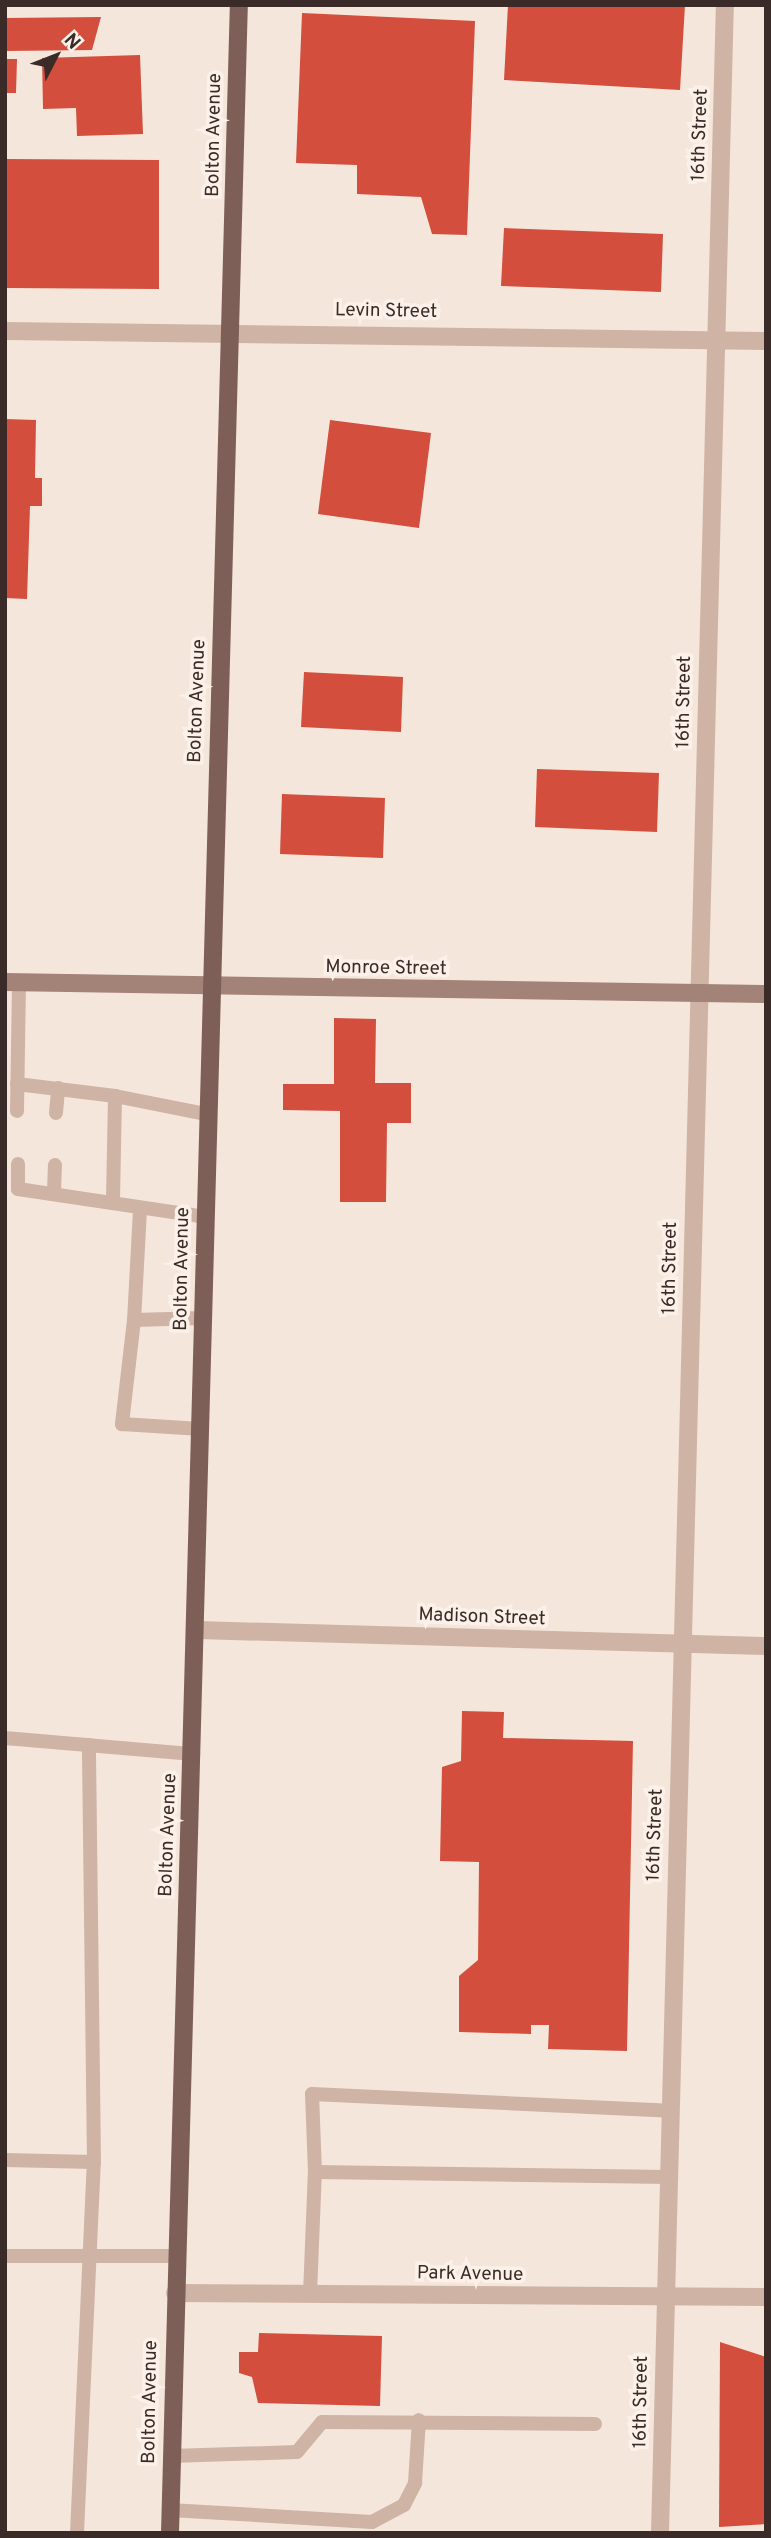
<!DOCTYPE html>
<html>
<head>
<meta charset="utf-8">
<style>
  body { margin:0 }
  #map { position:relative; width:771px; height:2538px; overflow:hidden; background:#f5e6dc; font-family:Overpass,sans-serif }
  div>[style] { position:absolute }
  .building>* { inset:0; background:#d34e3c }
  .lane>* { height:14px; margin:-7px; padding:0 7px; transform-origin:7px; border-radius:7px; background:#cfb4a6 }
  .street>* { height:18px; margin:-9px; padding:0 9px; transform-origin:9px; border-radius:9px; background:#cfb4a6 }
  .secondary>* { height:18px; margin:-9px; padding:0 9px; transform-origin:9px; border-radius:9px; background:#a38277 }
  .primary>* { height:18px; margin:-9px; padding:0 9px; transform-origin:9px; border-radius:9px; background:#7e5f57 }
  span { translate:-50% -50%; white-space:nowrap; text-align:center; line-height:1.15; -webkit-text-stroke:7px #fcf1e9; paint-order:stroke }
  .street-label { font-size:19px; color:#3a2b28 }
  .frame { position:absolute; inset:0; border:7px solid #3a2b28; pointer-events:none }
  .north { position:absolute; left:21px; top:21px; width:70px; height:70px; -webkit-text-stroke:5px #fcf1e9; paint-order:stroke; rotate:48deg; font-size:19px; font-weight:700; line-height:28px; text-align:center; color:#3a2b28 }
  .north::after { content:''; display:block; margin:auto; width:24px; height:32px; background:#3a2b28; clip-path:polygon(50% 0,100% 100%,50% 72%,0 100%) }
</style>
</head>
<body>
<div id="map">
  <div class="building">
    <i style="clip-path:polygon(508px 5px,685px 5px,680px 90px,504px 80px)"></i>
    <i style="clip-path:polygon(302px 13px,475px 21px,467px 235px,432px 234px,421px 197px,357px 194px,357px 165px,296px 163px)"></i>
    <i style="clip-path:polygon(101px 17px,92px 50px,5px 51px,5px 18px)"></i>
    <i style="clip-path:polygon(140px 55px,143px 134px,77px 136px,76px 108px,43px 109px,42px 58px)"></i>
    <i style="clip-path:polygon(5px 59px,17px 59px,16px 93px,5px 93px)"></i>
    <i style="clip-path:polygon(5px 159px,159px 160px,159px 289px,5px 288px)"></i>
    <i style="clip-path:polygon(504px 228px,663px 234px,661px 292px,501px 286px)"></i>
    <i style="clip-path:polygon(5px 419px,36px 420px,35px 478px,42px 478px,42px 506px,30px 506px,27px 599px,5px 598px)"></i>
    <i style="clip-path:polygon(330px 420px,431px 433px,419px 528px,318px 514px)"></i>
    <i style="clip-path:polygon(304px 672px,403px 677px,401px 732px,301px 727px)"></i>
    <i style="clip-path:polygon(537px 769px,659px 773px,657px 832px,535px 827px)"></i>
    <i style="clip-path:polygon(282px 794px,385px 798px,383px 858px,280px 854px)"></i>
    <i style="clip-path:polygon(334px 1018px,376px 1019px,375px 1083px,411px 1083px,411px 1123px,387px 1123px,386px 1202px,340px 1202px,340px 1111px,283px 1110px,283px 1084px,334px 1084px)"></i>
    <i style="clip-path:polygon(462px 1711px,504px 1712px,503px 1738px,633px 1741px,627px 2051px,548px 2049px,549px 2025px,531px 2025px,531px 2034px,459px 2032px,459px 1976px,478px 1960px,479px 1862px,440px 1861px,442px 1767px,461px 1761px)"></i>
    <i style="clip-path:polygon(259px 2333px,382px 2336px,380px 2406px,258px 2403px,252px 2377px,239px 2373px,239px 2352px,258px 2352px)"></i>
    <i style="clip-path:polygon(720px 2342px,766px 2357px,766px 2524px,719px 2527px)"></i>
  </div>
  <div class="lane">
    <i style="left:17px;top:1084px;width:99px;rotate:7deg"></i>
    <i style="left:115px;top:1096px;width:107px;rotate:91.1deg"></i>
    <i style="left:115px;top:1096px;width:93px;rotate:11.2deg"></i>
    <i style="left:17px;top:1111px;width:129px;rotate:-89.1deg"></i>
    <i style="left:56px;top:1113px;width:25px;rotate:-85deg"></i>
    <i style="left:18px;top:1164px;width:25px;rotate:90deg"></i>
    <i style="left:18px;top:1189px;width:189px;rotate:8.5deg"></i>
    <i style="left:54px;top:1192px;width:27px;rotate:-88deg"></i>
    <i style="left:140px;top:1210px;width:110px;rotate:93.1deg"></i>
    <i style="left:134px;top:1320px;width:69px;rotate:-1.7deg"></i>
    <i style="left:134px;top:1320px;width:105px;rotate:96.6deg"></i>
    <i style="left:122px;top:1424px;width:79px;rotate:3.6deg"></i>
    <i style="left:5px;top:1738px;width:189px;rotate:4.9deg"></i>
    <i style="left:5px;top:2160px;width:89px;rotate:1.3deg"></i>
    <i style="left:94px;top:2162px;width:417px;rotate:-90.7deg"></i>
    <i style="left:668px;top:2177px;width:353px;rotate:-179.2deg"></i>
    <i style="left:315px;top:2172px;width:78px;rotate:-92.2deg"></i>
    <i style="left:312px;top:2094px;width:358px;rotate:2.7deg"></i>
    <i style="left:5px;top:2256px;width:171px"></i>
    <i style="left:310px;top:2294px;width:122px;rotate:-87.7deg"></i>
    <i style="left:171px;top:2456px;width:126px;rotate:-1.8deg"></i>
    <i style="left:297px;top:2452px;width:39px;rotate:-50deg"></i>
    <i style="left:322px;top:2422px;width:273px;rotate:0.4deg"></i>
    <i style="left:170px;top:2510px;width:202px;rotate:3.4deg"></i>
    <i style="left:372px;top:2522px;width:36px;rotate:-28deg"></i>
    <i style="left:404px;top:2505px;width:25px;rotate:-63deg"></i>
    <i style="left:415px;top:2483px;width:63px;rotate:-86.4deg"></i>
    <i style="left:77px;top:2533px;width:371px;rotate:-87.4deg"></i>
  </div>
  <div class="street">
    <i style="left:5px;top:331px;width:761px;rotate:0.75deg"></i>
    <i style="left:197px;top:1630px;width:569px;rotate:1.61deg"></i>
    <i style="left:175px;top:2293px;width:591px;rotate:0.39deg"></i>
    <i style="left:660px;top:2533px;width:2529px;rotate:-88.53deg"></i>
  </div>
  <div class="secondary">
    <i style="left:5px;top:982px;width:761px;rotate:0.9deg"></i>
  </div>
  <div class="primary">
    <i style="left:170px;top:2533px;width:2529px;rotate:-88.44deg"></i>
  </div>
  <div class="street-label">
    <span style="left:215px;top:135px;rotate:-89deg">Bolton Avenue</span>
    <span style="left:701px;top:135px;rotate:-88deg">16th Street</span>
    <span style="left:386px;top:312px;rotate:1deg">Levin Street</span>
    <span style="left:198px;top:701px;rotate:-88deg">Bolton Avenue</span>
    <span style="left:685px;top:702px;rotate:-89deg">16th Street</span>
    <span style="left:386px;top:969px;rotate:1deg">Monroe Street</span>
    <span style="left:671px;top:1268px;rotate:-89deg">16th Street</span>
    <span style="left:183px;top:1269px;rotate:-89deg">Bolton Avenue</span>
    <span style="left:482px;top:1618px;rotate:2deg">Madison Street</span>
    <span style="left:169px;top:1835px;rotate:-88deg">Bolton Avenue</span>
    <span style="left:656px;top:1835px;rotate:-88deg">16th Street</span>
    <span style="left:470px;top:2275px;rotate:1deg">Park Avenue</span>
    <span style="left:151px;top:2402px;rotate:-89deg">Bolton Avenue</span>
    <span style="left:642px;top:2402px;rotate:-89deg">16th Street</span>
  </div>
  <div class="frame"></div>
  <div class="north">N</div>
</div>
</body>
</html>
